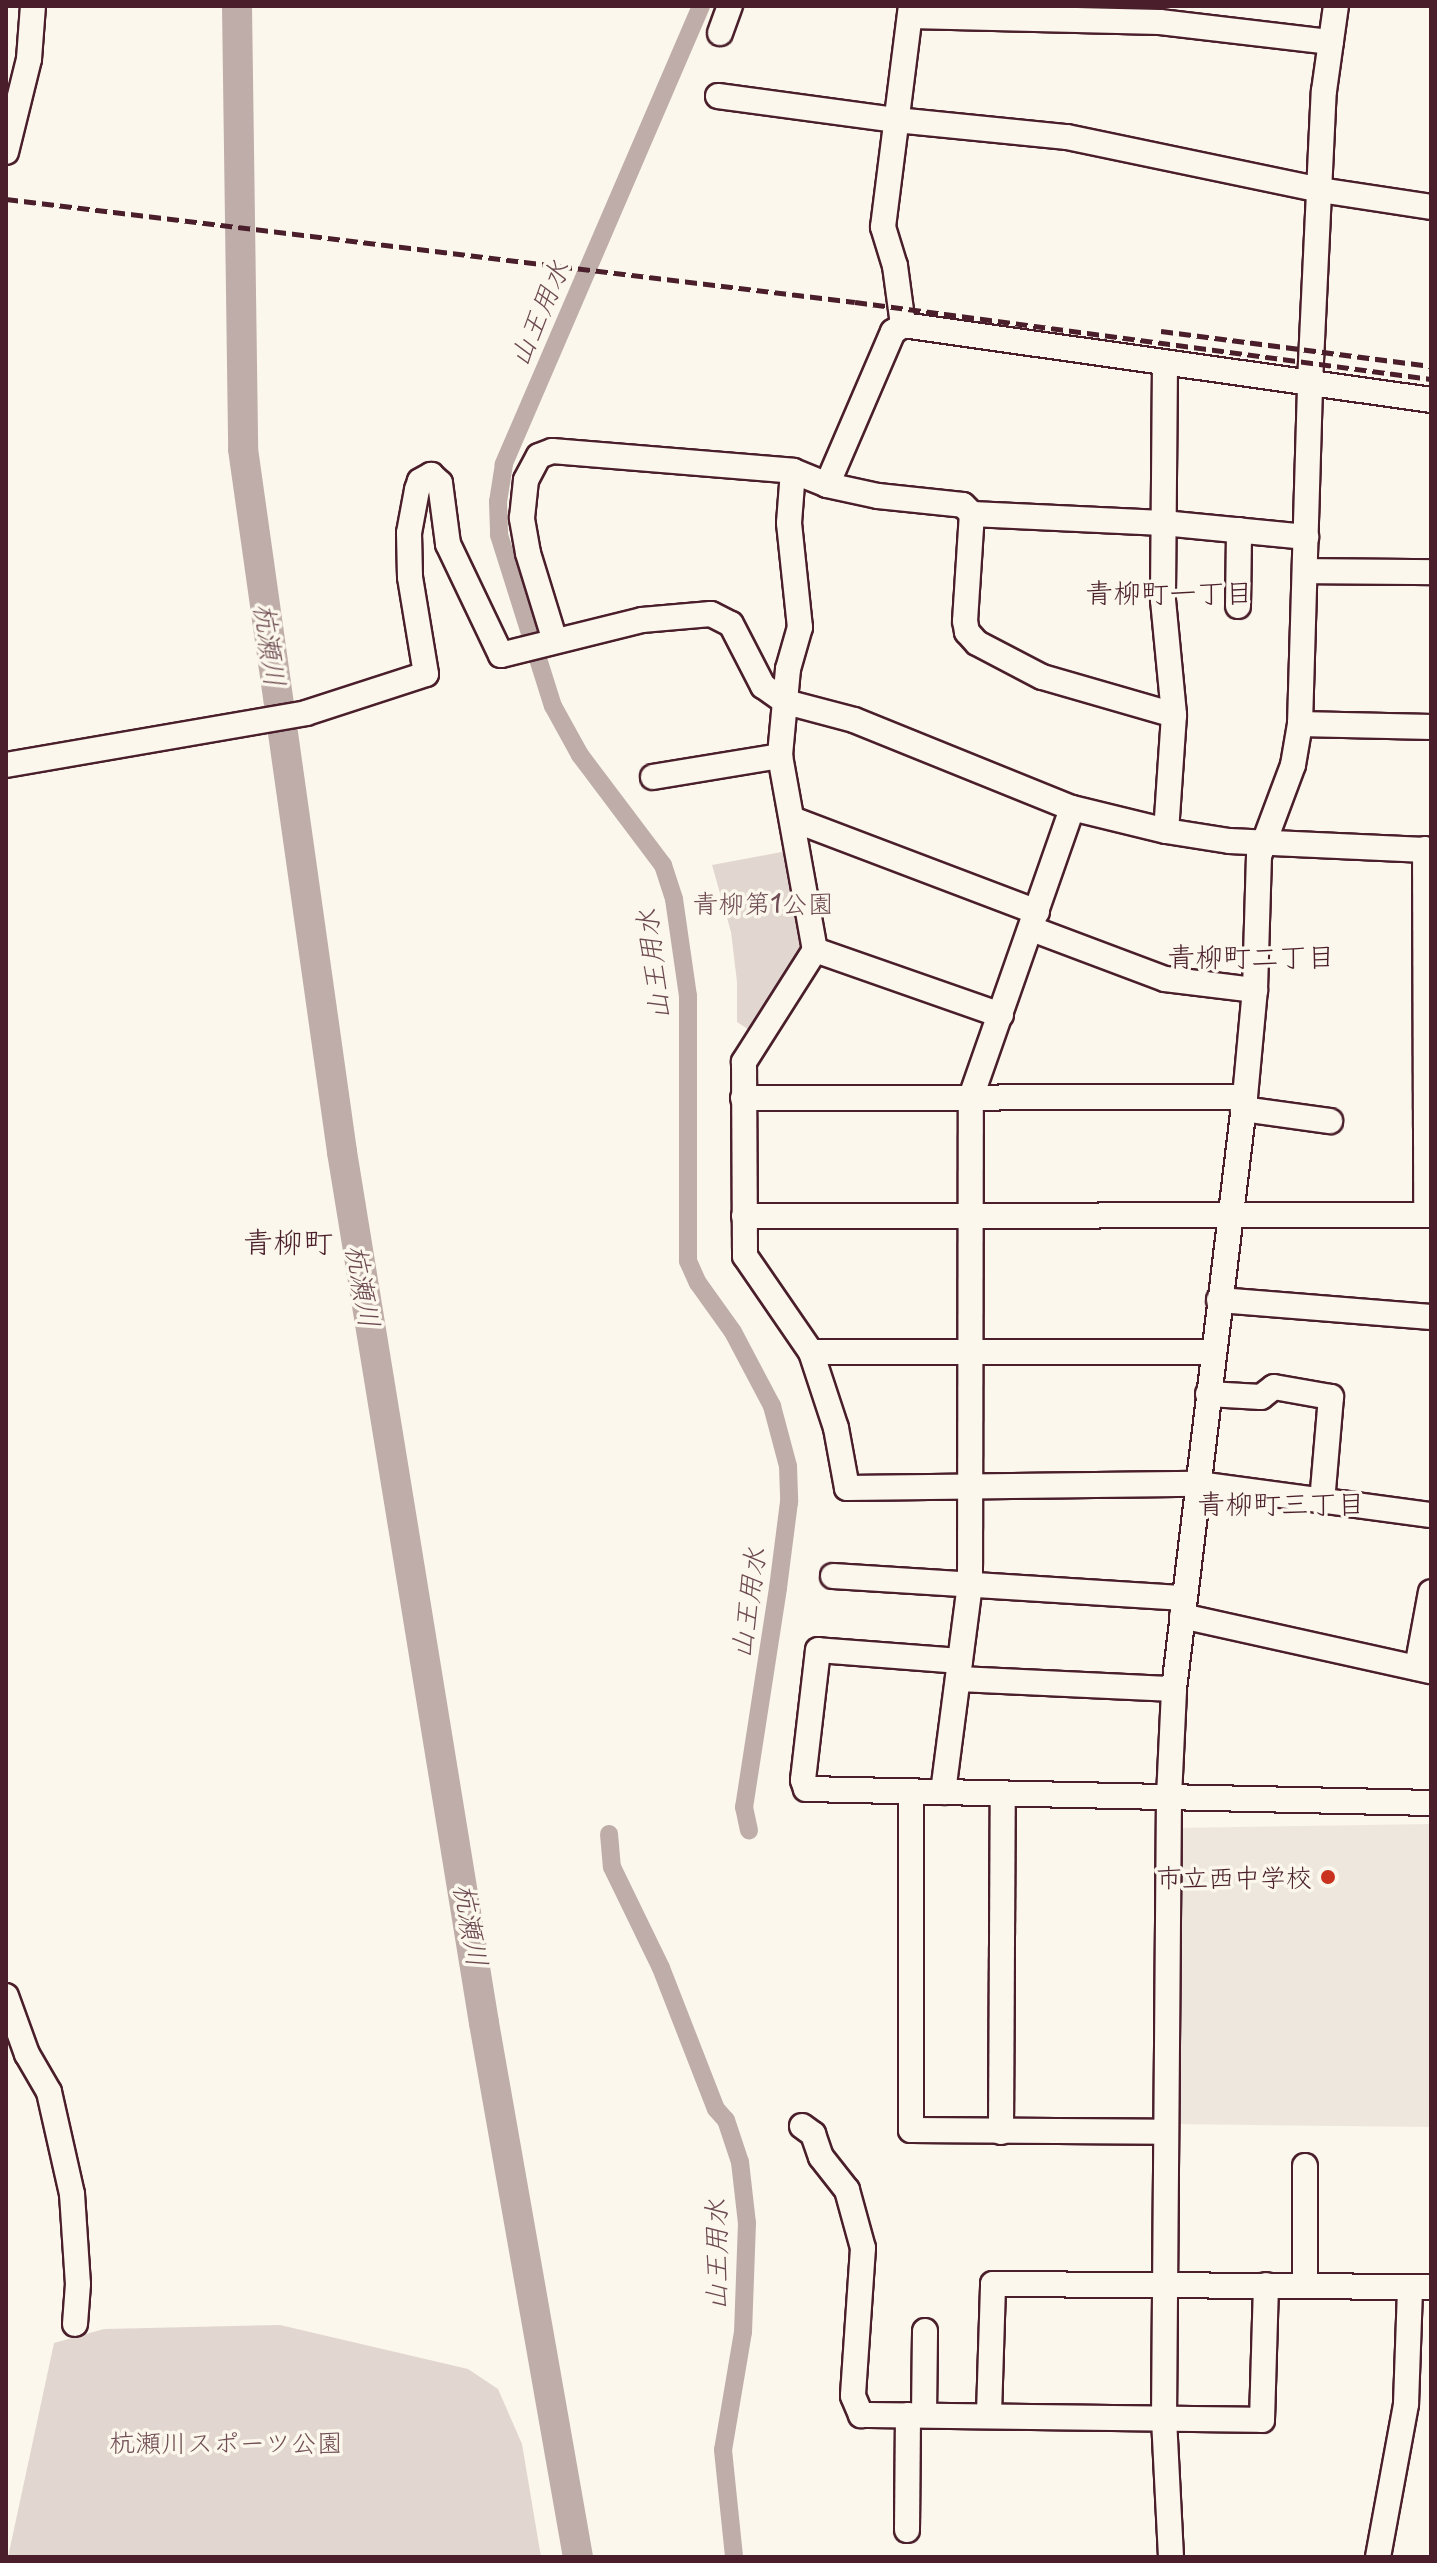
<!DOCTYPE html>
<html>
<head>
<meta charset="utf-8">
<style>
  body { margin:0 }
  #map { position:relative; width:1437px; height:2563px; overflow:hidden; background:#fbf7ec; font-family:"Playpen Sans","Klee One",sans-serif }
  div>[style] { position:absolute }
  .built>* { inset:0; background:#eee7de }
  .green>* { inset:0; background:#e2d7d0 }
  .canal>* { height:18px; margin:-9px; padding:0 9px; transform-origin:9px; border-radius:9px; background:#bfadaa }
  .river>* { height:30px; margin:-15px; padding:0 15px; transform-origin:15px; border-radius:15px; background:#bfadaa }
  .roads { filter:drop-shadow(2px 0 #4a1f2b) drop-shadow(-2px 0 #4a1f2b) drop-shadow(0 2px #4a1f2b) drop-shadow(0 -2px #4a1f2b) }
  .minor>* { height:24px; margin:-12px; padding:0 12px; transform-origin:12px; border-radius:12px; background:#fbf7ec }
  .rail>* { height:5px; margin-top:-2.5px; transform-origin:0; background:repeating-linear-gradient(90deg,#4a1f2b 0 12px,transparent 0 18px) }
  .dots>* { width:22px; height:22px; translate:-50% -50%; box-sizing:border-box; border:4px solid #fbf7ec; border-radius:50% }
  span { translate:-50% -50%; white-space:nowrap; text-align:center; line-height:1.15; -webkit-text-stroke:7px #fbf7ec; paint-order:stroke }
  .park-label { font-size:26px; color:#704d54 }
  .poi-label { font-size:26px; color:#4a1f2b }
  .right { translate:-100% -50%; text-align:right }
  .water-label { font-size:28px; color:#6d4a51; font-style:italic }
  .neighbourhood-label { font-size:28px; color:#4a1f2b }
  .quarter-label { font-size:30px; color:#4a1f2b }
  .frame { position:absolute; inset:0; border:8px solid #4a1f2b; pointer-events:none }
</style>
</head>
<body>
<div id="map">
  <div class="built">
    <i style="clip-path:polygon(1431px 1824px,1431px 2127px,1172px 2124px,1177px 1828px)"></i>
  </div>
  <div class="green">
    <i style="clip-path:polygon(792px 850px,810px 950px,754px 1033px,737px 1022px,737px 982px,731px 932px,712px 865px)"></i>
    <i style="clip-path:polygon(280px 2325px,468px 2369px,498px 2389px,522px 2444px,541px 2557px,8px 2557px,54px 2343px,104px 2329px)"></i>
  </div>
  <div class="canal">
    <i style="left:701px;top:6px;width:499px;rotate:113.3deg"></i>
    <i style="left:504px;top:464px;width:38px;rotate:99deg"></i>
    <i style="left:498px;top:502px;width:33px;rotate:88deg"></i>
    <i style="left:499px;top:535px;width:179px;rotate:72.5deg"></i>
    <i style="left:553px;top:706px;width:56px;rotate:61.1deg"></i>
    <i style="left:580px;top:755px;width:138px;rotate:53deg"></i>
    <i style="left:663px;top:865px;width:36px;rotate:72deg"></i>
    <i style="left:674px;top:899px;width:98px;rotate:81.8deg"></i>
    <i style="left:688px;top:996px;width:265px;rotate:90deg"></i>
    <i style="left:688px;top:1261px;width:24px;rotate:66deg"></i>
    <i style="left:698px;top:1283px;width:60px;rotate:54.5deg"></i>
    <i style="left:733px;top:1332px;width:84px;rotate:62.2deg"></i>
    <i style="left:772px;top:1406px;width:62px;rotate:75.1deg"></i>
    <i style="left:788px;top:1466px;width:36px;rotate:88deg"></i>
    <i style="left:789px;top:1502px;width:87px;rotate:97.3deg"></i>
    <i style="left:778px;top:1588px;width:222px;rotate:98.8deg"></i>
    <i style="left:744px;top:1807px;width:24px;rotate:78deg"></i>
    <i style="left:609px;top:1834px;width:33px;rotate:85deg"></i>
    <i style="left:612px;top:1867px;width:112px;rotate:64.1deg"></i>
    <i style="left:661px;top:1968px;width:151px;rotate:68.7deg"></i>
    <i style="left:716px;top:2109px;width:15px;rotate:48deg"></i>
    <i style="left:726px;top:2120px;width:44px;rotate:71.6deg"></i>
    <i style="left:740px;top:2162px;width:61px;rotate:83.5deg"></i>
    <i style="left:747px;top:2223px;width:109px;rotate:92.1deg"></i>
    <i style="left:743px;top:2332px;width:120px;rotate:99.6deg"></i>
    <i style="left:723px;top:2450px;width:108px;rotate:84.1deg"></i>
  </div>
  <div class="river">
    <i style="left:237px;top:6px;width:443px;rotate:89.2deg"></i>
    <i style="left:243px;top:449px;width:710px;rotate:81.98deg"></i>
    <i style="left:342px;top:1152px;width:882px;rotate:80.74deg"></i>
    <i style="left:484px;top:2023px;width:542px;rotate:80.02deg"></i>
  </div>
  <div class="roads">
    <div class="minor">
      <i style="left:910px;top:16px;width:250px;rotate:1.4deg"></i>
      <i style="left:1160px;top:22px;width:172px;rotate:6.7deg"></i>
      <i style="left:720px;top:33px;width:29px;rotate:-70deg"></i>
      <i style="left:718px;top:96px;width:180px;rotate:7.7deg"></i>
      <i style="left:896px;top:120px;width:172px;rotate:5.7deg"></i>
      <i style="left:1067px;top:137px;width:258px;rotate:11.8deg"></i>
      <i style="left:1320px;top:190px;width:112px;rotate:8.7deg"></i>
      <i style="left:6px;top:152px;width:96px;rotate:-76.1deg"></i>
      <i style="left:29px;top:59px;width:53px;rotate:-85.7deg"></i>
      <i style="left:903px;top:325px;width:60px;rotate:-97.7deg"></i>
      <i style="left:895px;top:266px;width:41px;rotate:-107.1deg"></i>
      <i style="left:883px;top:227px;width:223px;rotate:-82.8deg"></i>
      <i style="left:1165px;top:364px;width:236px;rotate:90.5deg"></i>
      <i style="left:1163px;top:600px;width:116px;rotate:84.5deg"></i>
      <i style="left:1174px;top:715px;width:116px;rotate:93.9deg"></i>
      <i style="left:793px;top:471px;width:52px;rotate:94.4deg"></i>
      <i style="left:789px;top:523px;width:105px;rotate:84deg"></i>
      <i style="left:800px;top:627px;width:44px;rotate:105.9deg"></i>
      <i style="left:788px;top:669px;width:87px;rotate:95.3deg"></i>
      <i style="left:780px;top:756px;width:197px;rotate:79.8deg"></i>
      <i style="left:815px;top:950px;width:133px;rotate:122.4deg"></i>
      <i style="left:744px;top:1062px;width:194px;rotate:89.7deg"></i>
      <i style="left:745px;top:1256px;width:116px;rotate:55.5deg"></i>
      <i style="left:811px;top:1352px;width:80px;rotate:71.8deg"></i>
      <i style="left:836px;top:1428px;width:61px;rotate:79.6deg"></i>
      <i style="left:847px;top:1488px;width:351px;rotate:-0.7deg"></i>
      <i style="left:1198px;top:1484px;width:235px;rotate:7.6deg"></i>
      <i style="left:827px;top:485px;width:167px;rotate:-66.7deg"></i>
      <i style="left:893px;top:332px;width:12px;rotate:-35deg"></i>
      <i style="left:903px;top:325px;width:533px;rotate:8.08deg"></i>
      <i style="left:1305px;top:571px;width:126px;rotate:0.5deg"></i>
      <i style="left:1238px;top:606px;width:76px;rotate:-89.2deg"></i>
      <i style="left:555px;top:641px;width:92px;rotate:-107.1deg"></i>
      <i style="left:528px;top:553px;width:36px;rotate:-100deg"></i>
      <i style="left:522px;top:518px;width:38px;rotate:-84deg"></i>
      <i style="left:526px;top:480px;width:27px;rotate:-62deg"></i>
      <i style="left:539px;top:456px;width:14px;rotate:-21deg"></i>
      <i style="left:552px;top:451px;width:242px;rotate:4.7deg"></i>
      <i style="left:793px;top:471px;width:37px;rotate:22deg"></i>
      <i style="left:827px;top:485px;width:52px;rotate:12.2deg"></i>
      <i style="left:878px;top:496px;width:85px;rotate:6deg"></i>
      <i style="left:963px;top:505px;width:13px;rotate:45deg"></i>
      <i style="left:1174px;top:715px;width:137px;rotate:-163.9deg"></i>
      <i style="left:1042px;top:677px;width:73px;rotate:-152.4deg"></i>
      <i style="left:977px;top:643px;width:15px;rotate:-132deg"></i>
      <i style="left:967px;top:632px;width:11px;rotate:-100deg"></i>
      <i style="left:965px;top:621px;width:107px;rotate:-86.3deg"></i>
      <i style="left:972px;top:514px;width:191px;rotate:2.7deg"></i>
      <i style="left:1163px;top:523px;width:144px;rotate:5.6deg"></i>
      <i style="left:1300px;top:724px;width:131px;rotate:1.3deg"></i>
      <i style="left:6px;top:765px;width:304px;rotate:-9.8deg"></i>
      <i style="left:306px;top:713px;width:126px;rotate:-18deg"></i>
      <i style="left:426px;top:674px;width:98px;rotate:-99.4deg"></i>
      <i style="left:410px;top:577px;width:44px;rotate:-91.3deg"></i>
      <i style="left:409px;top:533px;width:44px;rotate:-79.5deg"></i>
      <i style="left:417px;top:490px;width:9px;rotate:-72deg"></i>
      <i style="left:420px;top:481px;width:13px;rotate:-29deg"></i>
      <i style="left:431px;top:475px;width:12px;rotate:42deg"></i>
      <i style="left:440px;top:483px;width:62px;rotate:82.5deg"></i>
      <i style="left:448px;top:544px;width:123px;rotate:64.5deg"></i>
      <i style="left:501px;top:655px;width:145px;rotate:-13.9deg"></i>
      <i style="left:642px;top:620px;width:69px;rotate:-5deg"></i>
      <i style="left:711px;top:614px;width:22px;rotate:27deg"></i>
      <i style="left:731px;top:624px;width:70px;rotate:62.7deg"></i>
      <i style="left:763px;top:686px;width:28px;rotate:35deg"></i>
      <i style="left:786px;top:702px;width:70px;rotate:14.8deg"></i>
      <i style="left:854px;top:720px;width:235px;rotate:22deg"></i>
      <i style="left:1072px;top:808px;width:97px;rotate:13.7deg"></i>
      <i style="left:1166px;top:831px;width:64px;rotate:9deg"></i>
      <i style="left:1229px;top:841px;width:202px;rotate:2.6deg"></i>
      <i style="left:653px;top:777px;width:129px;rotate:-9.4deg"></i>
      <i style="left:792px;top:819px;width:262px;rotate:20.8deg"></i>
      <i style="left:1425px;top:849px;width:366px;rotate:89.8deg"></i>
      <i style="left:1032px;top:929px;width:142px;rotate:20.6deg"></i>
      <i style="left:1165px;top:979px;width:91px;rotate:7deg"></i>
      <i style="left:815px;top:950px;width:197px;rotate:19.3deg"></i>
      <i style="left:743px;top:1098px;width:502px;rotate:-0.11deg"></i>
      <i style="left:1243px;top:1109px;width:88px;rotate:7.9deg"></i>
      <i style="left:744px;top:1216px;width:687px;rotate:-0.08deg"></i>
      <i style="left:1219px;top:1300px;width:213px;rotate:4.6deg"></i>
      <i style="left:811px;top:1352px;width:401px"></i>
      <i style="left:1208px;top:1394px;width:53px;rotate:3.2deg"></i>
      <i style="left:1261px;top:1397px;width:16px;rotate:-38deg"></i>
      <i style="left:1274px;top:1387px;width:58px;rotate:10deg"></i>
      <i style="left:1331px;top:1397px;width:104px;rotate:94.9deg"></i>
      <i style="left:833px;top:1576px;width:352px;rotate:3.6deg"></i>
      <i style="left:1182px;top:1616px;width:255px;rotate:12.5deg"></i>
      <i style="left:960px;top:1661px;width:142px;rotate:-175.6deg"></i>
      <i style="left:818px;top:1650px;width:131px;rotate:96.6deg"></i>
      <i style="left:803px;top:1780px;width:9px;rotate:72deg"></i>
      <i style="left:806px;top:1789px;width:625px;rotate:1.28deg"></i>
      <i style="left:1417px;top:1668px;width:77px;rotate:-79.6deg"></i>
      <i style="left:959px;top:1679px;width:215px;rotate:2.7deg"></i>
      <i style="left:911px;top:1792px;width:338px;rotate:90deg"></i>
      <i style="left:911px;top:2130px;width:255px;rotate:0.4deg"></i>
      <i style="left:943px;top:1792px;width:210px;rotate:-82.6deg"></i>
      <i style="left:970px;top:1584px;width:487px;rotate:-89.9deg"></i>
      <i style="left:971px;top:1097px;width:306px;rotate:-70.7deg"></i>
      <i style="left:6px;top:1996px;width:62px;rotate:70.1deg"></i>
      <i style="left:27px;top:2054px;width:44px;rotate:59.9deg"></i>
      <i style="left:49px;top:2092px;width:105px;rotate:77.3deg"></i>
      <i style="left:72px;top:2194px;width:90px;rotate:86.2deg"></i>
      <i style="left:78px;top:2284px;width:40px;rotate:94.3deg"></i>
      <i style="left:802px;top:2126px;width:14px;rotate:36deg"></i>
      <i style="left:813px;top:2134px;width:24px;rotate:71deg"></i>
      <i style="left:821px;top:2157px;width:42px;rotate:51.8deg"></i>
      <i style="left:847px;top:2190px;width:60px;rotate:74.6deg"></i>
      <i style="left:863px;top:2248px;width:148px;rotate:93.9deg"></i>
      <i style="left:853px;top:2396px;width:21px;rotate:67deg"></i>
      <i style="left:861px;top:2415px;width:401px;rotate:0.7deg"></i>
      <i style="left:1262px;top:2420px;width:135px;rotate:-88.3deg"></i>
      <i style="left:1001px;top:2132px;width:339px;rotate:-89.7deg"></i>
      <i style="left:1305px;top:2166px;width:120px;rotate:90deg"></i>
      <i style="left:989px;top:2414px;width:130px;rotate:-88.2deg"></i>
      <i style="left:993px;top:2284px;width:438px;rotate:0.4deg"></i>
      <i style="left:924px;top:2415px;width:84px;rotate:-89.3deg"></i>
      <i style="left:907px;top:2530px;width:115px;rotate:-89.5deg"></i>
      <i style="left:1171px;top:2557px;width:138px;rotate:-92.9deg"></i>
      <i style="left:1164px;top:2419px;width:622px;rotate:-89.54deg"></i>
      <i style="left:1169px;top:1797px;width:108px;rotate:-87.3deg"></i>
      <i style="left:1174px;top:1689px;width:596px;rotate:-83.16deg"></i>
      <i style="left:1245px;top:1097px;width:107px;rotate:-84.7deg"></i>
      <i style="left:1255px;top:990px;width:134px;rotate:-88.3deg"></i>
      <i style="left:1259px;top:856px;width:97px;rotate:-69.5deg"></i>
      <i style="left:1293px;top:765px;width:42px;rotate:-80.3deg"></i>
      <i style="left:1300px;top:724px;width:341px;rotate:-88.3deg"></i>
      <i style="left:1310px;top:383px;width:292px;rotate:-87.3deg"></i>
      <i style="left:1324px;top:91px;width:86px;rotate:-82deg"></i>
      <i style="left:1378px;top:2557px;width:156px;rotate:-79.6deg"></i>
      <i style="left:1406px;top:2404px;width:116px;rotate:-88deg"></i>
    </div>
  </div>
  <div class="rail">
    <i style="left:6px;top:199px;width:855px;rotate:6.92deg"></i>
    <i style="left:855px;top:302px;width:581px;rotate:7.61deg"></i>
    <i style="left:1161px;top:331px;width:272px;rotate:7.4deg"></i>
  </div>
  <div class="dots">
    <i style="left:1328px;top:1877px;background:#c8321e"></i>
  </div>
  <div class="park-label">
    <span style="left:763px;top:903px">青柳第1公園</span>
    <span style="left:226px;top:2442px">杭瀬川スポーツ公園</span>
  </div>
  <div class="poi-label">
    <span class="right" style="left:1312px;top:1877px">市立西中学校</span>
  </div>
  <div class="water-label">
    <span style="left:538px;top:313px;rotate:-67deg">山王用水</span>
    <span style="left:271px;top:645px;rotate:82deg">杭瀬川</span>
    <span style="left:652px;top:965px;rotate:-97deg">山王用水</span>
    <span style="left:364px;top:1286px;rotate:80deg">杭瀬川</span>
    <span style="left:747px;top:1603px;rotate:-82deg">山王用水</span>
    <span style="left:472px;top:1925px;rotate:80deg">杭瀬川</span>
    <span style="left:715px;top:2255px;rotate:-90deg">山王用水</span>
  </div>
  <div class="neighbourhood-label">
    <span style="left:1169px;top:592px">青柳町一丁目</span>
    <span style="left:1251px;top:956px">青柳町二丁目</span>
    <span style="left:1281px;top:1503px">青柳町三丁目</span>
  </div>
  <div class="quarter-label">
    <span style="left:288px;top:1241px">青柳町</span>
  </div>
  <div class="frame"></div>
</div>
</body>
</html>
